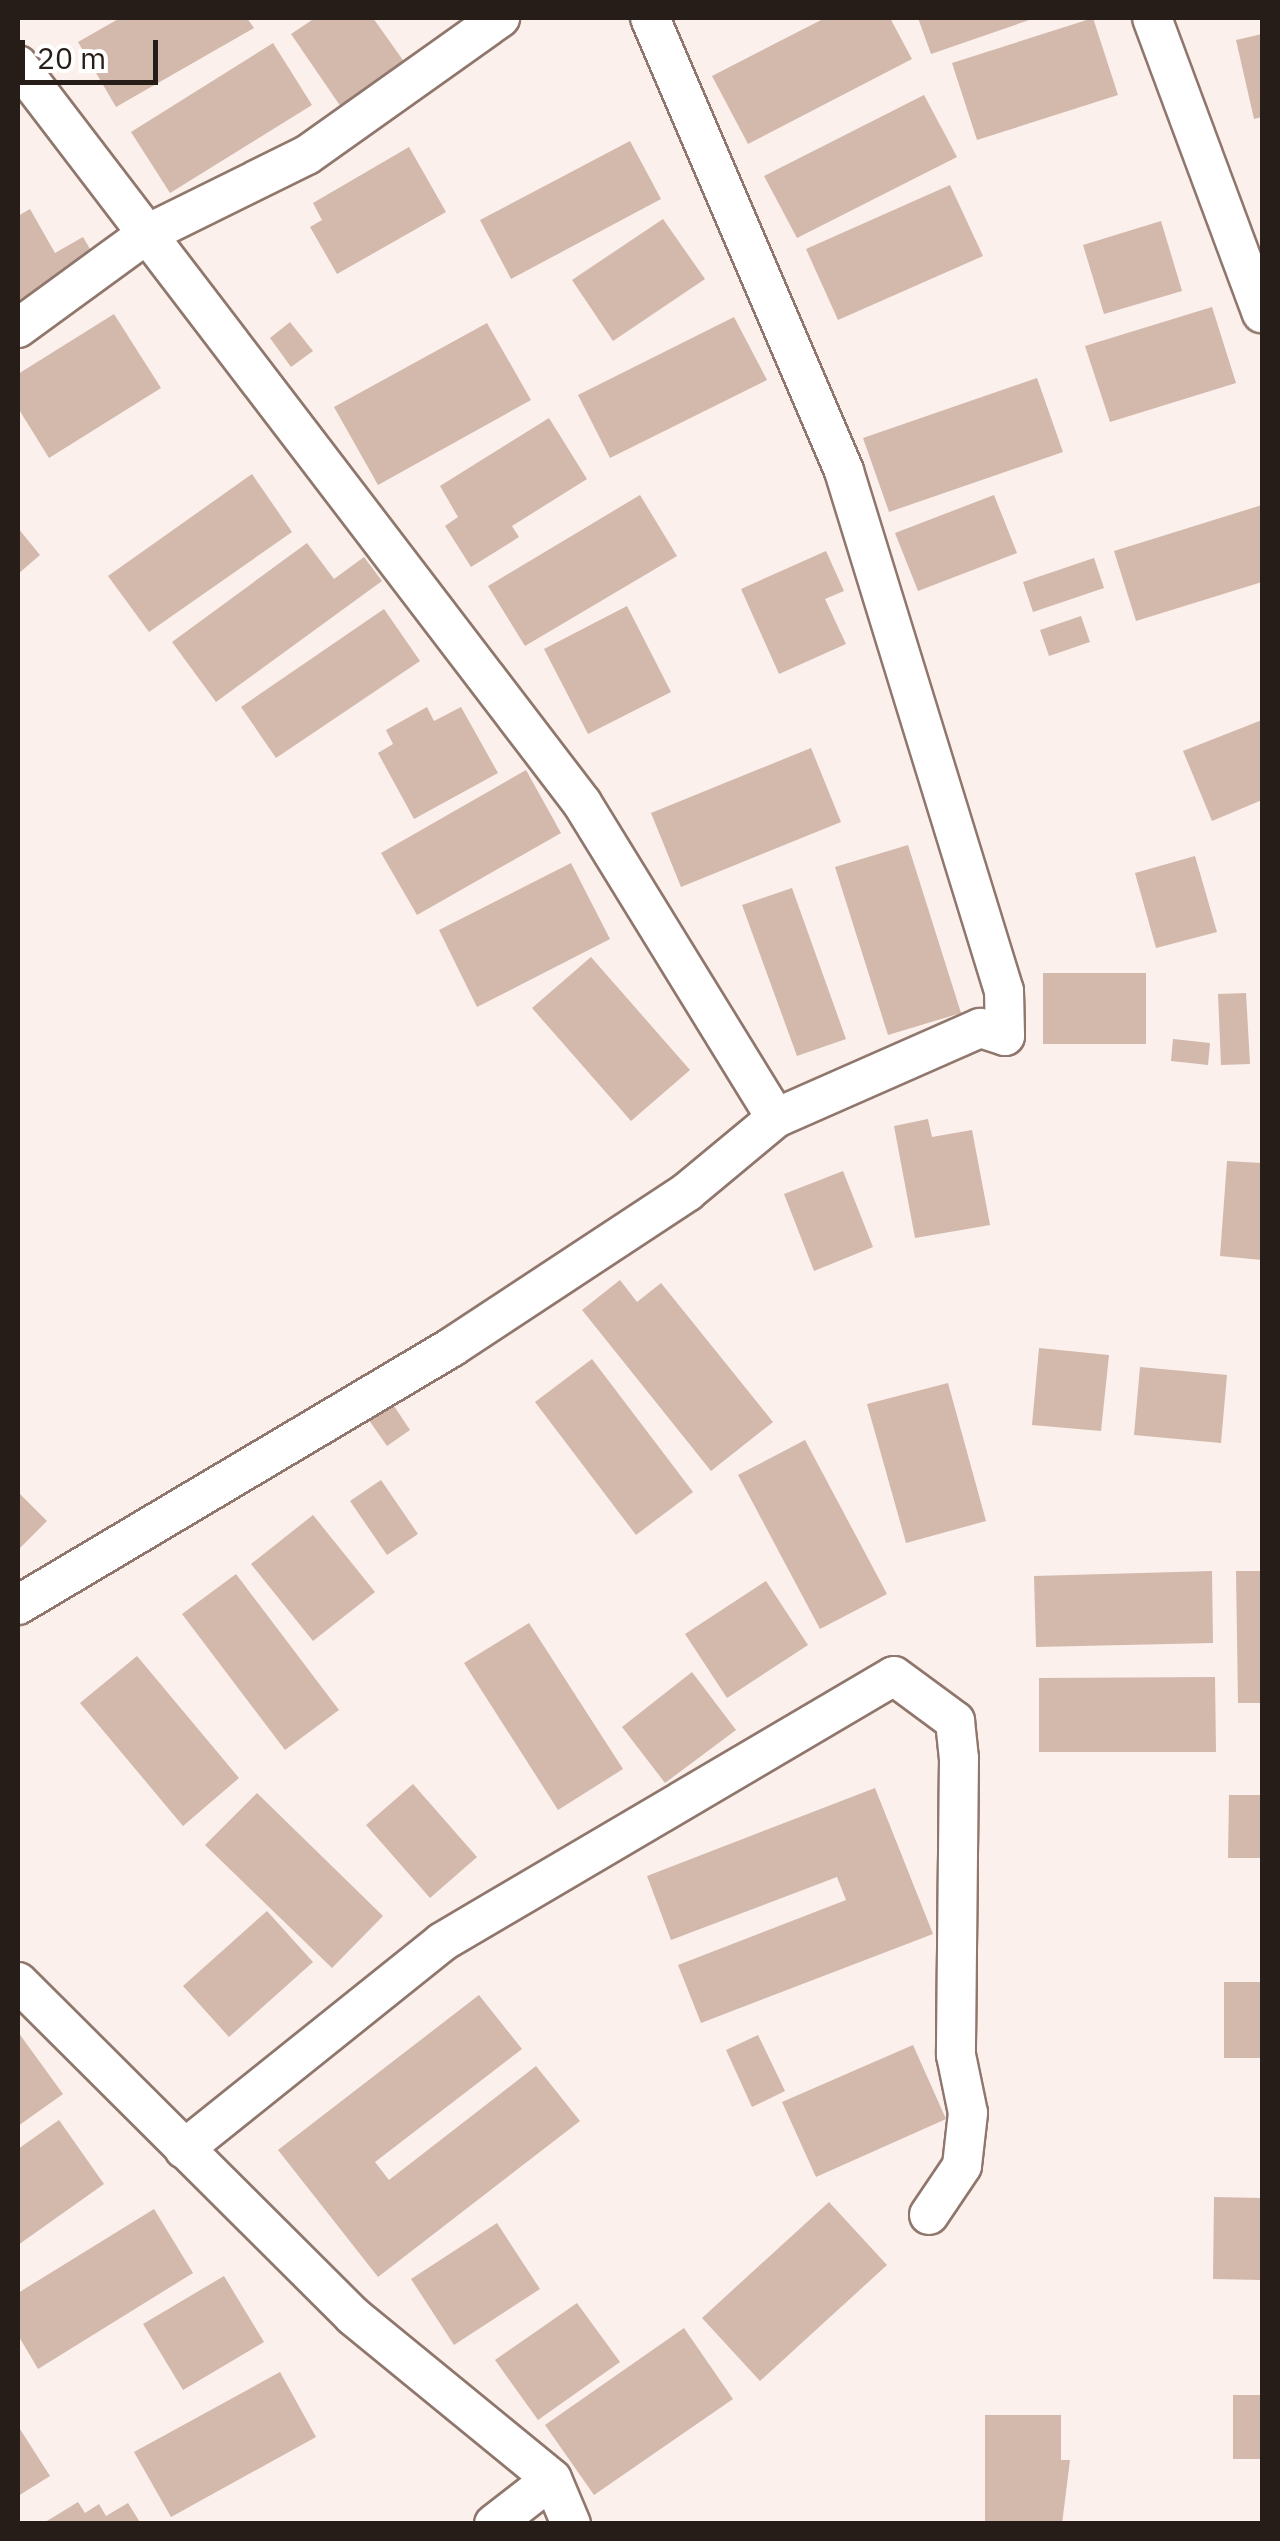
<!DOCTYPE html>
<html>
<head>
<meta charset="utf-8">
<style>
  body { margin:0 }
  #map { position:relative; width:1280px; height:2541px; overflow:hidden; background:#fbf0eb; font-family:"IBM Plex Sans",sans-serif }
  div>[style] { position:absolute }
  .building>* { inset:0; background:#d3b8ac }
  .roads { filter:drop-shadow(2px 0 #90776d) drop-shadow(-2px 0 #90776d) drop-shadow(0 2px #90776d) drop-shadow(0 -2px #90776d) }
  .minor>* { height:38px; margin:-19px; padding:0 19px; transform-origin:19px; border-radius:19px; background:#fff }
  span { translate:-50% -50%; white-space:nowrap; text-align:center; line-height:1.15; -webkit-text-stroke:10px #fff; paint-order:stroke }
  .frame { position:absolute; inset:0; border:20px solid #261c18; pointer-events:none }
  .scale { position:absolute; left:20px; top:40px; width:138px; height:45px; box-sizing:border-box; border:5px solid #261c18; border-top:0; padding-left:12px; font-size:30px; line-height:35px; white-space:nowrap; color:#261c18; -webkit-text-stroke:8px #fff; paint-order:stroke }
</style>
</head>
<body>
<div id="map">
  <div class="building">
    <i style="clip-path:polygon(120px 18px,247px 18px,254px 28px,116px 107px,78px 42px)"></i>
    <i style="clip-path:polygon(315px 18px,373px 18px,405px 63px,341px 107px,291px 34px)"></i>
    <i style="clip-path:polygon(825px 18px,890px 18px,912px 59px,748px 144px,712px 76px)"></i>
    <i style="clip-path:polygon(918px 18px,1035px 18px,931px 54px)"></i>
    <i style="clip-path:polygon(1093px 18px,1118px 95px,977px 140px,952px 63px)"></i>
    <i style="clip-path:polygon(1262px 34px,1262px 117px,1254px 119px,1236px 40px)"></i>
    <i style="clip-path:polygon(273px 43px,312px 105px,170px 193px,131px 132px)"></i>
    <i style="clip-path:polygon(924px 95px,957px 157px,797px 238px,764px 176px)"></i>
    <i style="clip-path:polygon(630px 141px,661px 199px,511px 279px,480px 220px)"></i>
    <i style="clip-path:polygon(409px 147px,446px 212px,337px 274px,310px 227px,322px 220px,313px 203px)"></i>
    <i style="clip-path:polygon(950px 185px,983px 256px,838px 320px,806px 249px)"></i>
    <i style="clip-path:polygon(30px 209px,55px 253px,83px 237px,97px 261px,18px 305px,18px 216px)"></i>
    <i style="clip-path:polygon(663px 219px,705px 279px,613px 341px,572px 280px)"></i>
    <i style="clip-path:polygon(1161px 221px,1182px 291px,1104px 314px,1083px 245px)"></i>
    <i style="clip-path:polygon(1212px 307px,1236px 383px,1110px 422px,1085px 346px)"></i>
    <i style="clip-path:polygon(114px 314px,161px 388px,49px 458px,18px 408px,18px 374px)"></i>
    <i style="clip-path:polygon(734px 317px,767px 380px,610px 458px,578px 395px)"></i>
    <i style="clip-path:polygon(290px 322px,313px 351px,291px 367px,270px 338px)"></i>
    <i style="clip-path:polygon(487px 323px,531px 400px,378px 485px,334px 407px)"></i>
    <i style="clip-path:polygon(1037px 378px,1063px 452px,889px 512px,863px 438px)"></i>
    <i style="clip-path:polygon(549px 418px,587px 479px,512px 526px,519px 537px,471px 567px,445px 526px,458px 517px,440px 486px)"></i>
    <i style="clip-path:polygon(252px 474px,292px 532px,149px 632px,108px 576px)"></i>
    <i style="clip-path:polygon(640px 495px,677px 556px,525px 646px,488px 586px)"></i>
    <i style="clip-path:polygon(994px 495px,1017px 553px,918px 591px,895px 533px)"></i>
    <i style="clip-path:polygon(1262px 505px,1262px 582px,1136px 621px,1114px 551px)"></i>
    <i style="clip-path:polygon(18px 528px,40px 555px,18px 574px)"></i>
    <i style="clip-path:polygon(307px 543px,334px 579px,364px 557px,382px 581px,216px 702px,172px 642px)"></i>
    <i style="clip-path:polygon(826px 551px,844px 591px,825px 599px,846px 644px,779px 674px,741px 589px)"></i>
    <i style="clip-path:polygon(1094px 558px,1104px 588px,1033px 612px,1023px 582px)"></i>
    <i style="clip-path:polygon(627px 606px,671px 692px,588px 734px,544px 649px)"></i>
    <i style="clip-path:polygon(384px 609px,420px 661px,276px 758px,241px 707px)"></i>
    <i style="clip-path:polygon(1081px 616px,1090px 642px,1049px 656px,1040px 630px)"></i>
    <i style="clip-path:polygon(427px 707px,434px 721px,461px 707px,498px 773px,414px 819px,378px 753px,393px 744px,386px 730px)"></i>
    <i style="clip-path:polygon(1262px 720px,1262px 800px,1212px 821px,1183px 751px)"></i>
    <i style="clip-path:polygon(811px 748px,841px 822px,681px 887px,651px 813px)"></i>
    <i style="clip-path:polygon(526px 770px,561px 833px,417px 915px,381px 853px)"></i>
    <i style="clip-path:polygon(908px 845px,961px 1013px,888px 1035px,835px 867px)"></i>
    <i style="clip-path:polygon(1195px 856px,1217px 932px,1156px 948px,1135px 873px)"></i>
    <i style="clip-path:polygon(571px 863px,610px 939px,477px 1007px,439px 930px)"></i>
    <i style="clip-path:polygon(792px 888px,846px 1039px,797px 1056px,742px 905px)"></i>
    <i style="clip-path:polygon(591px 957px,690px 1070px,631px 1121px,532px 1008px)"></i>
    <i style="clip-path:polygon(1043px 973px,1146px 973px,1146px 1044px,1043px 1044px)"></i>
    <i style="clip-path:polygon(1246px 993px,1250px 1064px,1221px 1065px,1218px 994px)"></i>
    <i style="clip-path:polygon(1173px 1039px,1210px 1043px,1208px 1065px,1171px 1061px)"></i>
    <i style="clip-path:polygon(928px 1119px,932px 1137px,972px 1130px,990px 1225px,915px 1238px,894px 1126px)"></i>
    <i style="clip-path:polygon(1227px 1161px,1262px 1163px,1262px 1260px,1220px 1256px)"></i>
    <i style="clip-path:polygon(843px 1171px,873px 1247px,814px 1271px,784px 1194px)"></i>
    <i style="clip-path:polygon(620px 1280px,637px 1302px,661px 1283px,773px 1422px,711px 1471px,582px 1310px)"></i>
    <i style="clip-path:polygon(1039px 1348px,1109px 1355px,1101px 1431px,1032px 1425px)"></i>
    <i style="clip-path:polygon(592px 1359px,693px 1492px,636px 1535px,535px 1402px)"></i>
    <i style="clip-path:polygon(1140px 1367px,1227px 1375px,1221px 1443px,1134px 1435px)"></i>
    <i style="clip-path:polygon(948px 1383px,986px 1521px,906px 1543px,867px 1404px)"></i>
    <i style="clip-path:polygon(390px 1400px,410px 1430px,387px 1446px,366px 1416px)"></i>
    <i style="clip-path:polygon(805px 1440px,887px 1594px,820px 1629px,738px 1475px)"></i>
    <i style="clip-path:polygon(381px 1480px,418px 1534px,387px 1555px,350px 1501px)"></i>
    <i style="clip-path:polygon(18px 1492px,47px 1521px,18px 1550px)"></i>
    <i style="clip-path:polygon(313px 1515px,375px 1592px,313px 1641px,251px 1564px)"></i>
    <i style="clip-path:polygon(1212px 1571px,1213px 1643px,1036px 1647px,1034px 1576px)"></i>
    <i style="clip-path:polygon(1236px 1571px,1262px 1571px,1262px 1703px,1238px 1703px)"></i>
    <i style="clip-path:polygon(236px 1574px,339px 1710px,285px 1750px,182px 1614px)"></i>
    <i style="clip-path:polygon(766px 1581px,808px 1645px,727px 1698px,685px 1634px)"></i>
    <i style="clip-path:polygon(529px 1623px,623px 1769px,558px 1810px,464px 1663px)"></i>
    <i style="clip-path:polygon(137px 1656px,239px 1778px,183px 1826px,80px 1703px)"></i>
    <i style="clip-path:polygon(692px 1672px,736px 1730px,665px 1783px,622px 1727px)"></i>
    <i style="clip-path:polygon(1215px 1677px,1216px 1752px,1039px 1752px,1039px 1678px)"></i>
    <i style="clip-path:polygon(413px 1784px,477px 1857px,430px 1898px,366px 1825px)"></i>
    <i style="clip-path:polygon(875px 1788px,933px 1934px,701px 2023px,678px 1965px,846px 1900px,837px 1877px,671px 1940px,647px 1876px)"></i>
    <i style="clip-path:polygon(257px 1793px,383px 1916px,332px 1968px,205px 1845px)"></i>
    <i style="clip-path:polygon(1229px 1795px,1262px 1795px,1262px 1858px,1228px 1858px)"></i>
    <i style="clip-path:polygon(267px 1911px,313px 1962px,229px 2037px,183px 1986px)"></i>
    <i style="clip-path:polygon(1224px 1982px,1262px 1982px,1262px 2058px,1224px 2058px)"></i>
    <i style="clip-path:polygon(479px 1995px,522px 2049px,375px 2162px,389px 2180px,536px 2066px,580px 2121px,378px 2277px,278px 2150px)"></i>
    <i style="clip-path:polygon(18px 2032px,63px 2094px,18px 2126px)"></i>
    <i style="clip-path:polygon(758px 2035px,785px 2091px,752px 2107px,726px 2050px)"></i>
    <i style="clip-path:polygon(913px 2045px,946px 2119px,816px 2177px,782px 2102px)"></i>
    <i style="clip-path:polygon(59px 2120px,104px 2184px,18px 2245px,18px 2149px)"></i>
    <i style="clip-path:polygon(1214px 2197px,1262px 2198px,1262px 2280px,1213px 2279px)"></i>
    <i style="clip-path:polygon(829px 2202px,887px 2265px,760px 2381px,702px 2318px)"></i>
    <i style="clip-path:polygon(154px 2209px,193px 2273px,38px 2369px,18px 2335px,18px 2293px)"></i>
    <i style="clip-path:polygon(497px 2223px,540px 2289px,454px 2345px,411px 2279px)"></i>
    <i style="clip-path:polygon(224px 2276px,264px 2342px,183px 2390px,143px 2324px)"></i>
    <i style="clip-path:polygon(577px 2303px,620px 2362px,538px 2420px,495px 2360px)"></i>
    <i style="clip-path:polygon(684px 2328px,733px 2399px,594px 2495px,545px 2425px)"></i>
    <i style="clip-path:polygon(280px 2372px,316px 2437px,171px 2517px,134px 2452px)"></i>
    <i style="clip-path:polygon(1233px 2395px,1262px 2395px,1262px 2459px,1233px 2459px)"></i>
    <i style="clip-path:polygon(985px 2415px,1061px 2415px,1061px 2460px,1070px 2460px,1062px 2524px,985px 2524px)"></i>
    <i style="clip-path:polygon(18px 2426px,50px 2476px,18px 2496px)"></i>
    <i style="clip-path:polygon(78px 2502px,85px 2513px,99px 2504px,106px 2516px,128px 2503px,141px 2524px,42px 2524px)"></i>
  </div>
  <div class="roads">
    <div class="minor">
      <i style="left:650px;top:18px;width:493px;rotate:66.8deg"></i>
      <i style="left:844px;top:471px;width:544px;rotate:72.9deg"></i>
      <i style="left:1004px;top:991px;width:45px;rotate:88.7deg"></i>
      <i style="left:1005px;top:1036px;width:26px;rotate:-162deg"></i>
      <i style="left:980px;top:1028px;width:223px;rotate:156.2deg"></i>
      <i style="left:1152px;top:18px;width:315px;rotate:69.6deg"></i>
      <i style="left:18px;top:65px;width:929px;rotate:52.61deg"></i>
      <i style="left:582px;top:803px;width:370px;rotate:58.4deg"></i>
      <i style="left:776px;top:1118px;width:116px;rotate:140.3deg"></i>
      <i style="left:687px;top:1192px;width:282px;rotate:146.6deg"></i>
      <i style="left:452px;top:1347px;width:505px;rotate:149.27deg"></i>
      <i style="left:18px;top:328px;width:160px;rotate:-36.1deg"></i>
      <i style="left:147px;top:234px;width:178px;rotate:-26.3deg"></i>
      <i style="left:307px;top:155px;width:237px;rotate:-35.4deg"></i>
      <i style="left:18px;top:1982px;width:473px;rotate:44.9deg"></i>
      <i style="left:353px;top:2316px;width:257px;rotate:39.3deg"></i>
      <i style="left:552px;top:2479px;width:49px;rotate:67.1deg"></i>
      <i style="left:184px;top:2149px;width:331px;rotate:-38.7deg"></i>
      <i style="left:442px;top:1942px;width:524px;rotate:-30.48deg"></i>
      <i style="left:894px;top:1676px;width:76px;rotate:36.4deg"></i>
      <i style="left:955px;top:1721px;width:37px;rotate:84deg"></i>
      <i style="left:959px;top:1758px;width:297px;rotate:90.6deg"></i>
      <i style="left:956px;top:2055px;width:59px;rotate:78.3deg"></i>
      <i style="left:968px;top:2113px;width:53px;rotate:96.5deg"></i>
      <i style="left:962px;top:2166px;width:59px;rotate:124deg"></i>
      <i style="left:494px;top:2524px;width:73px;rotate:-37.8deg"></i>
    </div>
  </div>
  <div class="frame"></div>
  <div class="scale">20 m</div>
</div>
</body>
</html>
